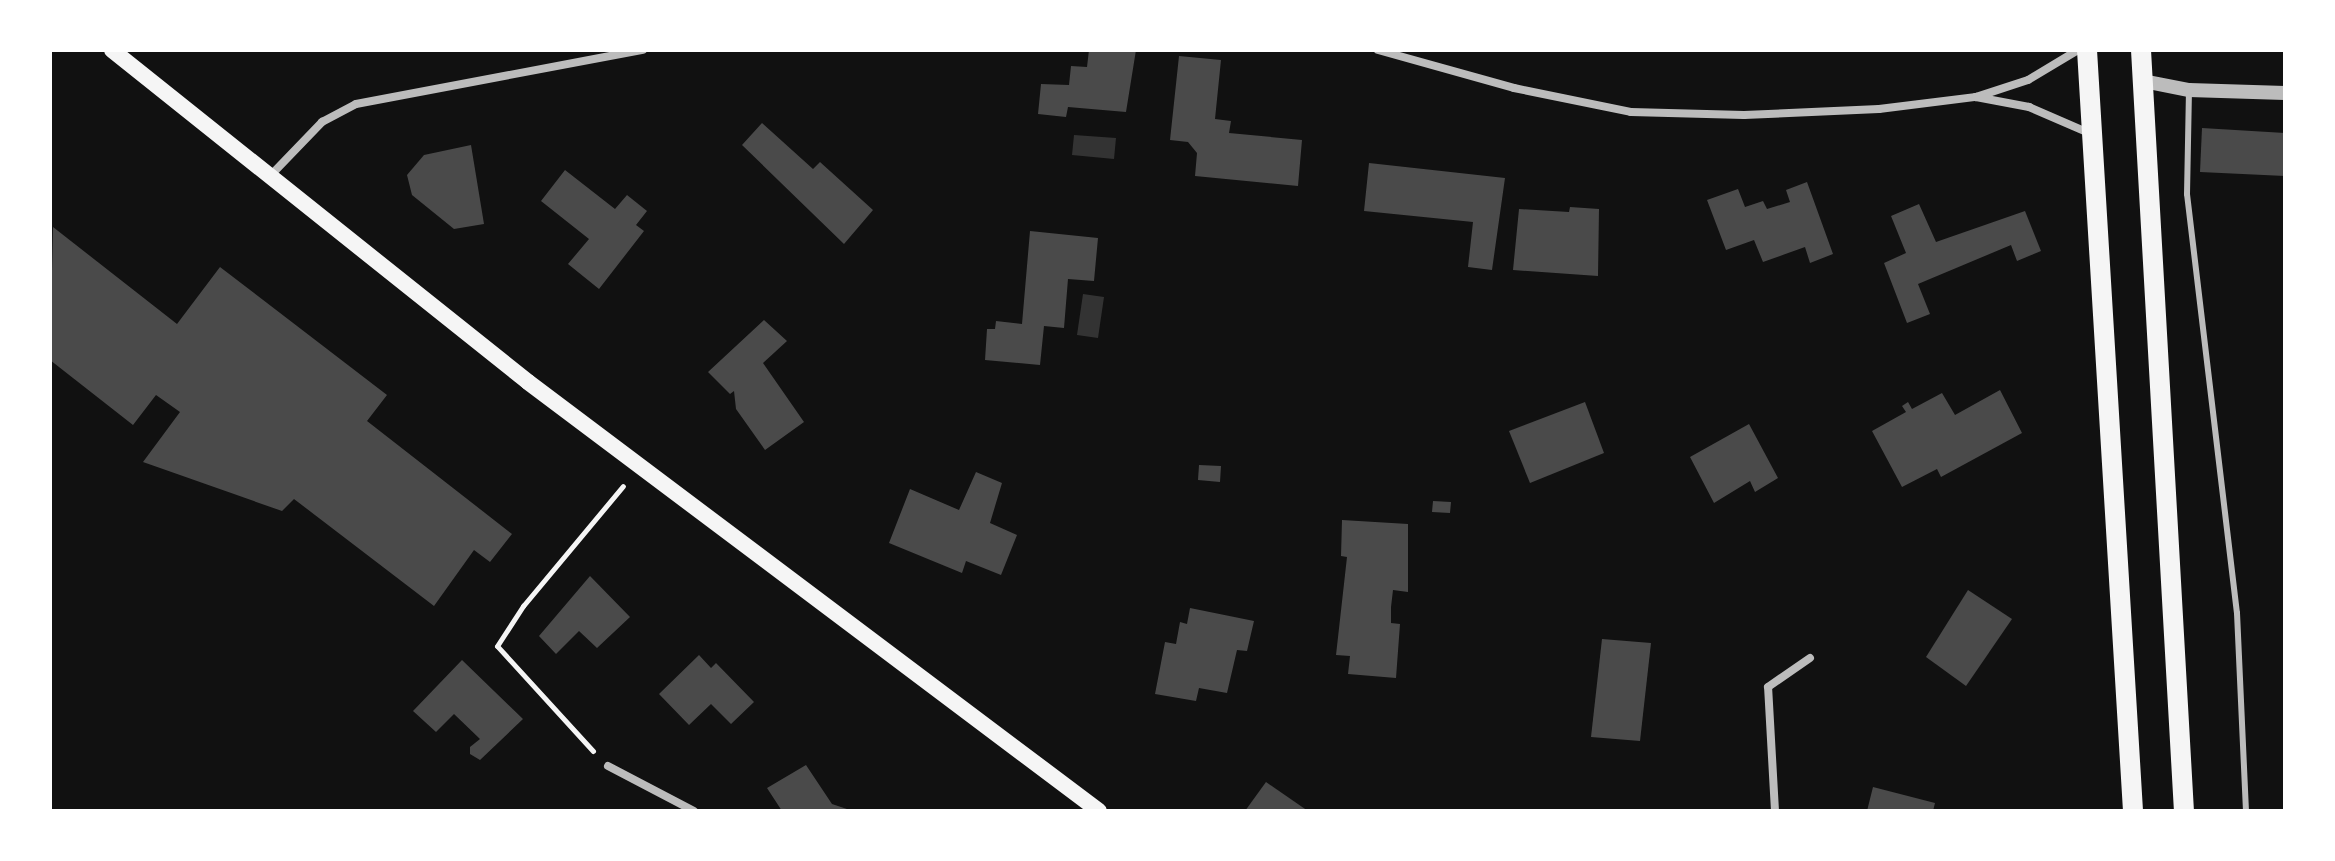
<!DOCTYPE html>
<html>
<head>
<meta charset="utf-8">
<style>
  body { margin:0 }
  #map { position:relative; width:2335px; height:861px; overflow:hidden; background:#111; font-family:"Work Sans",sans-serif }
  div>[style] { position:absolute }
  .water>* { inset:0; background:#333 }
  .building>* { inset:0; background:#4a4a4a }
  .path>* { height:5px; margin:-2.5px; padding:0 2.5px; transform-origin:2.5px; border-radius:2.5px; background:#f5f5f5 }
  .service>* { height:6px; margin:-3px; padding:0 3px; transform-origin:3px; border-radius:3px; background:#bcbcbc }
  .minor>* { height:8px; margin:-4px; padding:0 4px; transform-origin:4px; border-radius:4px; background:#bcbcbc }
  .tertiary>* { height:14px; margin:-7px; padding:0 7px; transform-origin:7px; border-radius:7px; background:#bcbcbc }
  .secondary>* { height:16px; margin:-8px; padding:0 8px; transform-origin:8px; border-radius:8px; background:#f5f5f5 }
  .primary>* { height:20px; margin:-10px; padding:0 10px; transform-origin:10px; border-radius:10px; background:#f5f5f5 }
  span { translate:-50% -50%; white-space:nowrap; text-align:center; line-height:1.15; -webkit-text-stroke:8px #fff; paint-order:stroke }
  .frame { position:absolute; inset:0; border:52px solid #fff; pointer-events:none }
</style>
</head>
<body>
<div id="map">
  <div class="water">
    <i style="clip-path:polygon(1074px 135px,1116px 138px,1114px 159px,1072px 155px)"></i>
    <i style="clip-path:polygon(1083px 294px,1104px 297px,1098px 338px,1077px 335px)"></i>
  </div>
  <div class="building">
    <i style="clip-path:polygon(1089px 50px,1136px 50px,1126px 112px,1068px 107px,1066px 117px,1038px 114px,1041px 84px,1069px 85px,1071px 66px,1087px 67px)"></i>
    <i style="clip-path:polygon(1179px 56px,1221px 60px,1215px 119px,1231px 121px,1229px 133px,1302px 140px,1298px 186px,1195px 176px,1197px 153px,1188px 142px,1170px 140px)"></i>
    <i style="clip-path:polygon(762px 123px,813px 169px,820px 162px,873px 210px,844px 244px,742px 145px)"></i>
    <i style="clip-path:polygon(2202px 128px,2285px 133px,2285px 176px,2200px 172px)"></i>
    <i style="clip-path:polygon(471px 145px,484px 224px,454px 229px,412px 195px,407px 175px,424px 155px)"></i>
    <i style="clip-path:polygon(1369px 163px,1505px 178px,1492px 270px,1468px 267px,1473px 222px,1364px 211px)"></i>
    <i style="clip-path:polygon(565px 170px,615px 209px,627px 195px,647px 211px,636px 225px,644px 231px,599px 289px,568px 264px,589px 239px,541px 201px)"></i>
    <i style="clip-path:polygon(1807px 182px,1833px 254px,1810px 263px,1805px 247px,1763px 262px,1754px 240px,1726px 250px,1707px 200px,1738px 189px,1745px 207px,1763px 201px,1767px 209px,1790px 202px,1786px 190px)"></i>
    <i style="clip-path:polygon(1919px 204px,1936px 242px,2025px 211px,2041px 251px,2017px 261px,2011px 245px,1918px 284px,1930px 314px,1907px 323px,1884px 263px,1906px 253px,1891px 216px)"></i>
    <i style="clip-path:polygon(1570px 207px,1599px 209px,1598px 276px,1513px 270px,1519px 209px,1569px 212px)"></i>
    <i style="clip-path:polygon(53px 227px,177px 324px,220px 267px,387px 395px,367px 421px,512px 534px,490px 562px,474px 550px,434px 606px,294px 499px,282px 511px,143px 462px,180px 412px,156px 395px,133px 425px,50px 360px)"></i>
    <i style="clip-path:polygon(1030px 231px,1098px 238px,1094px 281px,1068px 279px,1064px 328px,1044px 326px,1040px 365px,985px 360px,987px 329px,995px 329px,996px 321px,1022px 324px)"></i>
    <i style="clip-path:polygon(764px 320px,787px 341px,763px 363px,804px 422px,765px 450px,736px 409px,734px 391px,730px 394px,708px 372px)"></i>
    <i style="clip-path:polygon(2000px 390px,2022px 433px,1941px 477px,1937px 469px,1902px 487px,1872px 431px,1906px 412px,1902px 406px,1908px 402px,1912px 409px,1942px 393px,1955px 415px)"></i>
    <i style="clip-path:polygon(1585px 402px,1604px 453px,1530px 483px,1509px 431px)"></i>
    <i style="clip-path:polygon(1749px 424px,1778px 478px,1755px 492px,1750px 481px,1714px 503px,1690px 457px)"></i>
    <i style="clip-path:polygon(1199px 465px,1221px 466px,1220px 482px,1198px 480px)"></i>
    <i style="clip-path:polygon(976px 472px,1002px 483px,990px 523px,1017px 535px,1001px 575px,966px 561px,962px 573px,889px 543px,910px 489px,959px 510px)"></i>
    <i style="clip-path:polygon(1433px 501px,1451px 502px,1450px 513px,1432px 512px)"></i>
    <i style="clip-path:polygon(1342px 520px,1408px 524px,1408px 592px,1393px 590px,1391px 607px,1391px 623px,1400px 624px,1396px 678px,1348px 674px,1350px 656px,1336px 655px,1347px 557px,1341px 556px)"></i>
    <i style="clip-path:polygon(590px 576px,630px 617px,597px 648px,579px 631px,556px 654px,539px 636px)"></i>
    <i style="clip-path:polygon(1968px 590px,2012px 619px,1966px 686px,1926px 657px)"></i>
    <i style="clip-path:polygon(1190px 608px,1254px 621px,1247px 651px,1237px 650px,1227px 693px,1199px 688px,1196px 701px,1155px 694px,1165px 642px,1176px 644px,1180px 622px,1187px 624px)"></i>
    <i style="clip-path:polygon(1602px 639px,1651px 643px,1640px 741px,1591px 737px)"></i>
    <i style="clip-path:polygon(699px 655px,711px 668px,716px 663px,754px 702px,731px 724px,711px 704px,689px 725px,659px 694px)"></i>
    <i style="clip-path:polygon(462px 660px,523px 719px,480px 760px,470px 754px,470px 747px,480px 739px,454px 714px,436px 732px,413px 711px)"></i>
    <i style="clip-path:polygon(806px 765px,832px 804px,853px 811px,782px 811px,767px 788px)"></i>
    <i style="clip-path:polygon(1266px 782px,1308px 811px,1245px 811px)"></i>
    <i style="clip-path:polygon(1873px 787px,1935px 803px,1933px 811px,1867px 811px)"></i>
  </div>
  <div class="path">
    <i style="left:593px;top:751px;width:142px;rotate:-132.4deg"></i>
    <i style="left:497px;top:646px;width:48px;rotate:-57deg"></i>
    <i style="left:523px;top:606px;width:156px;rotate:-50.2deg"></i>
  </div>
  <div class="service">
    <i style="left:2189px;top:90px;width:104px;rotate:91.1deg"></i>
    <i style="left:2187px;top:194px;width:422px;rotate:83.2deg"></i>
    <i style="left:2237px;top:613px;width:198px;rotate:87.4deg"></i>
  </div>
  <div class="minor">
    <i style="left:1378px;top:50px;width:141px;rotate:15.6deg"></i>
    <i style="left:1514px;top:88px;width:119px;rotate:11.6deg"></i>
    <i style="left:1631px;top:112px;width:113px;rotate:1.5deg"></i>
    <i style="left:1744px;top:115px;width:135px;rotate:-2.5deg"></i>
    <i style="left:1879px;top:109px;width:98px;rotate:-7.1deg"></i>
    <i style="left:2078px;top:50px;width:58px;rotate:149deg"></i>
    <i style="left:2028px;top:80px;width:55px;rotate:161.9deg"></i>
    <i style="left:1976px;top:97px;width:54px;rotate:10.7deg"></i>
    <i style="left:2029px;top:107px;width:65px;rotate:23.4deg"></i>
    <i style="left:271px;top:175px;width:74px;rotate:-46.1deg"></i>
    <i style="left:322px;top:122px;width:38px;rotate:-28deg"></i>
    <i style="left:356px;top:104px;width:292px;rotate:-10.7deg"></i>
    <i style="left:608px;top:766px;width:97px;rotate:27.6deg"></i>
    <i style="left:1775px;top:811px;width:124px;rotate:-93.2deg"></i>
    <i style="left:1768px;top:687px;width:51px;rotate:-34.6deg"></i>
  </div>
  <div class="tertiary">
    <i style="left:2143px;top:81px;width:47px;rotate:11.1deg"></i>
    <i style="left:2189px;top:90px;width:96px;rotate:1.8deg"></i>
  </div>
  <div class="secondary">
    <i style="left:112px;top:50px;width:532px;rotate:38.59deg"></i>
    <i style="left:528px;top:382px;width:714px;rotate:36.92deg"></i>
  </div>
  <div class="primary">
    <i style="left:2087px;top:50px;width:762px;rotate:86.54deg"></i>
    <i style="left:2141px;top:50px;width:762px;rotate:86.77deg"></i>
  </div>
  <div class="frame"></div>
</div>
</body>
</html>
